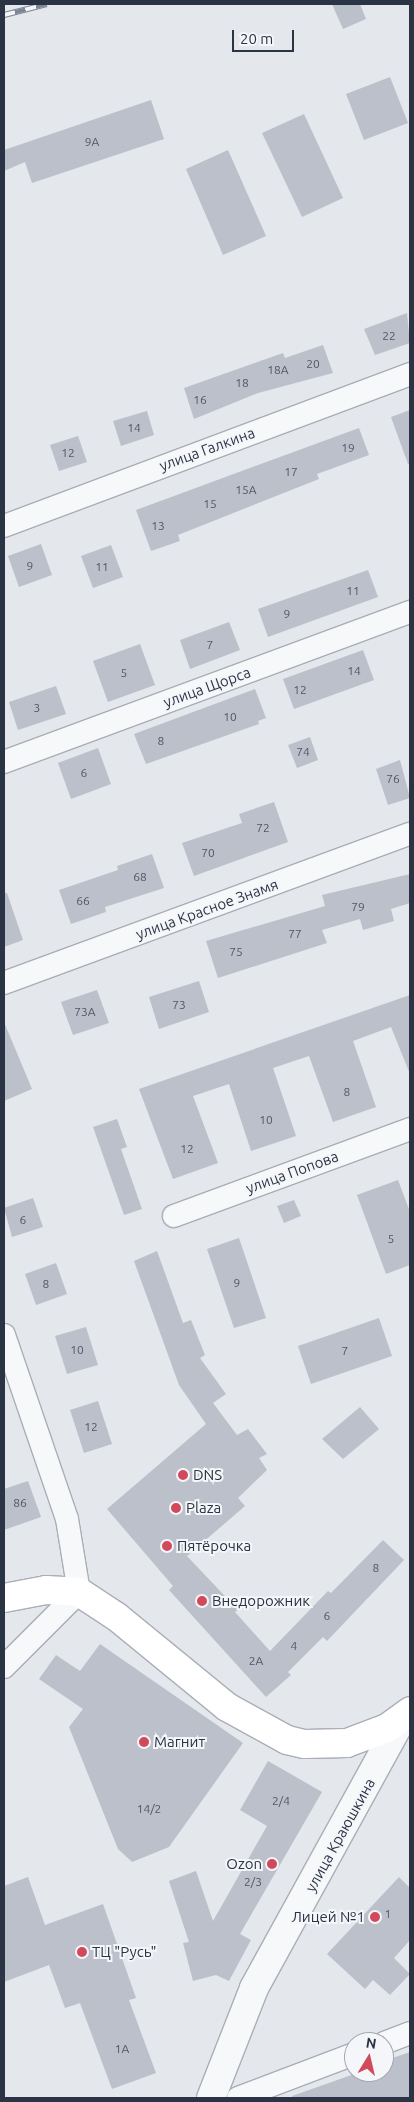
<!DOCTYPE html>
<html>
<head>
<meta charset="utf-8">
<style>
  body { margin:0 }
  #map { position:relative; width:414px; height:2102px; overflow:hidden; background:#e4e7ec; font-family:Ubuntu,sans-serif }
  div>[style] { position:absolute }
  .building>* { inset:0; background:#bbc0ca }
  .roads { filter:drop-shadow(1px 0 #a9aeb7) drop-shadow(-1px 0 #a9aeb7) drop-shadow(0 1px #a9aeb7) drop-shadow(0 -1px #a9aeb7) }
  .minor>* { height:22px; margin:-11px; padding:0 11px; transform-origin:11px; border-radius:11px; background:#f7f8fa }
  .tertiary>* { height:28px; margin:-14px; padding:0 14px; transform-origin:14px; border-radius:14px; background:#f7f8fa }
  .secondary>* { height:28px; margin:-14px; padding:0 14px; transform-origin:14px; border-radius:14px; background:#fff }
  .rail>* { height:5.5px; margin-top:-2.75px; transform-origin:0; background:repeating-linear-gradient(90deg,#f4f6f9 0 11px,#7d8696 0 22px); box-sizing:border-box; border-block:1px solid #7d8696 }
  .dots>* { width:14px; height:14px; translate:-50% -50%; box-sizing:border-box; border:2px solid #f4f6f9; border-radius:50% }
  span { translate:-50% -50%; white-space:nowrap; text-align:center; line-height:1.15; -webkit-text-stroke:4px #f4f6f9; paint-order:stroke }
  .number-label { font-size:12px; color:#4f5766 }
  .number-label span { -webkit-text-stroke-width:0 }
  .street-label { font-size:15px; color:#2b3445 }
  .poi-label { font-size:15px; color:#2b3445 }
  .left { translate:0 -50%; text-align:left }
  .right { translate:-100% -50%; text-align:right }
  .frame { position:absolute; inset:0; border:5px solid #2b3445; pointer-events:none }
  .north { position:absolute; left:344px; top:2032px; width:50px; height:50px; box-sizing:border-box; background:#f4f6f9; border:1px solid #a4a8b1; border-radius:50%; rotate:9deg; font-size:14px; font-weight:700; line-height:20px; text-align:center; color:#2b3445 }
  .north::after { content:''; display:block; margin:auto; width:18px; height:22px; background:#d1495b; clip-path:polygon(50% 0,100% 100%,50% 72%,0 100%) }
  .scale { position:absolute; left:232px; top:30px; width:62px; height:22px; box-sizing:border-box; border:2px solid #2b3445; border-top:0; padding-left:6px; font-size:15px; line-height:18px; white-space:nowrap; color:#2b3445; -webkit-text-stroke:4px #f4f6f9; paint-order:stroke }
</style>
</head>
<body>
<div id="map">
  <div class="building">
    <i style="clip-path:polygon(332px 4px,360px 4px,366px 19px,343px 29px)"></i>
    <i style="clip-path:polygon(390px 77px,408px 123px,364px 140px,346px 94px)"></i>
    <i style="clip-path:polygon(151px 100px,164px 139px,32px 183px,25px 162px,4px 171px,4px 150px)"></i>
    <i style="clip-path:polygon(304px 114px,343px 198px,302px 217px,262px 133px)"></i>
    <i style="clip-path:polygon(228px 150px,266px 236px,223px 255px,186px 169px)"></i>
    <i style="clip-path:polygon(407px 313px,410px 343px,375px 355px,364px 329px)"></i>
    <i style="clip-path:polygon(323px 345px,333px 373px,258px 393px,194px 419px,184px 388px,283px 353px,285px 358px)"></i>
    <i style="clip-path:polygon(410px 410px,410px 464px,408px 464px,391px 417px)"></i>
    <i style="clip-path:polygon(147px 411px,154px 435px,121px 446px,113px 421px)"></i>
    <i style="clip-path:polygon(359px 428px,369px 455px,317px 474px,319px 479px,178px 535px,180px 541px,151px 551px,136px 510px)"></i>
    <i style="clip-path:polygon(78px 436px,87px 462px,59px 471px,50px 445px)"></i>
    <i style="clip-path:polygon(41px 544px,52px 575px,19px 587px,8px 556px)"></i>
    <i style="clip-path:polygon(111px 545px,123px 577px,93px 588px,81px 556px)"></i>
    <i style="clip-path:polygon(368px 570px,378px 597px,268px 637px,258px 609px)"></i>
    <i style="clip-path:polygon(229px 622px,240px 650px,190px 669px,180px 640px)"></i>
    <i style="clip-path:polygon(140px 644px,155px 685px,108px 702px,93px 661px)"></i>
    <i style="clip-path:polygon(363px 650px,374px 680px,294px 709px,283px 679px)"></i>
    <i style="clip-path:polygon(56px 686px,66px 714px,18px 730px,9px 702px)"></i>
    <i style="clip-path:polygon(255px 689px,266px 718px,258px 721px,259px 724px,146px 764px,134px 734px)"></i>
    <i style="clip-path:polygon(310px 737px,318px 760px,297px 768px,288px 745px)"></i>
    <i style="clip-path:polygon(98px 748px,111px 784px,71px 799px,58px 763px)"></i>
    <i style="clip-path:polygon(400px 760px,410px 798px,388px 805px,376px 769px)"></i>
    <i style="clip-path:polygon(274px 802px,288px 842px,194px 876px,182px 843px,242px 823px,239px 814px)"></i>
    <i style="clip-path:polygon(152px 854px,164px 888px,105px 907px,106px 912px,71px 924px,59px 890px,118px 870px,117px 866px)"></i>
    <i style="clip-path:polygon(410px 874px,410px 903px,391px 909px,394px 921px,363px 930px,360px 919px,322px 930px,327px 943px,218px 978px,206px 941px,325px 906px,322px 895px)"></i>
    <i style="clip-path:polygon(4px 893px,7px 893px,23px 940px,4px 947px)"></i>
    <i style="clip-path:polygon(199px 981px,209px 1012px,159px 1029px,149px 997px)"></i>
    <i style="clip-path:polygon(97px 990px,109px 1023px,73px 1035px,61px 1002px)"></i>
    <i style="clip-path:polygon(410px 995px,410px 1074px,391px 1027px,353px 1041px,376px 1107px,333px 1122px,309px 1056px,273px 1068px,296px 1136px,251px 1151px,229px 1084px,193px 1096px,218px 1163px,173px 1179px,139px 1089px)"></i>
    <i style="clip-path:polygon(4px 1022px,32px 1089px,4px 1101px)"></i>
    <i style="clip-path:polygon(117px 1119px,127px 1147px,121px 1149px,142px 1209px,124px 1215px,93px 1127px)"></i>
    <i style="clip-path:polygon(398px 1180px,410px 1212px,410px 1265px,386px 1274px,357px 1195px)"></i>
    <i style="clip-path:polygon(33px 1198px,43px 1227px,12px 1237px,4px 1208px)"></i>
    <i style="clip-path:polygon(294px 1200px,301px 1216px,284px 1223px,277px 1206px)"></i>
    <i style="clip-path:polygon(239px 1238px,266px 1318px,234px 1328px,207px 1249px)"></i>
    <i style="clip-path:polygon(157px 1251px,183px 1323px,191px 1320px,205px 1355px,200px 1358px,226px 1394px,213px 1403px,237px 1435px,248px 1429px,267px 1454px,259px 1458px,267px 1470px,238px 1498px,245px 1506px,187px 1556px,238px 1610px,235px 1612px,270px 1651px,328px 1591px,331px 1593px,383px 1540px,404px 1560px,327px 1641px,323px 1637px,288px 1672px,291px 1675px,266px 1697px,169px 1590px,173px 1586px,107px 1509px,206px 1424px,179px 1385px,134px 1261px)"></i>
    <i style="clip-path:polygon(56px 1263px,67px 1294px,36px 1305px,25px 1274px)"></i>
    <i style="clip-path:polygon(379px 1318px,392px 1356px,311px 1384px,298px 1346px)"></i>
    <i style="clip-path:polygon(86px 1327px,98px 1365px,67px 1374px,55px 1336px)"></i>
    <i style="clip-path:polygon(98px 1401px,112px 1444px,84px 1453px,70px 1410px)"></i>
    <i style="clip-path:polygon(360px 1407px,379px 1429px,343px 1459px,322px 1439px)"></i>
    <i style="clip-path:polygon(28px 1481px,41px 1517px,4px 1530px,4px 1489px)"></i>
    <i style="clip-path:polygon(100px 1644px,243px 1743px,169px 1847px,132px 1862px,118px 1849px,69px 1727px,83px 1709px,39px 1679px,56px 1655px,80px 1671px)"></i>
    <i style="clip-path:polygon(268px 1761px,322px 1792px,240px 1934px,251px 1940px,229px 1981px,216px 1975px,193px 1981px,183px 1943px,189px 1942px,169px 1881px,196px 1871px,213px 1921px,267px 1826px,240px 1810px)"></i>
    <i style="clip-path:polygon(28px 1877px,45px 1925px,103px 1904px,136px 1998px,129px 2000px,156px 2073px,112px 2089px,80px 2003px,65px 2008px,49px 1965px,4px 1982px,4px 1886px)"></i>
    <i style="clip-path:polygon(399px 1877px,410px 1888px,410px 1940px,394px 1958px,410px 1974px,390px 1995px,373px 1980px,365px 1989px,327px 1954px)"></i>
    <i style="clip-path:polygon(410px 2052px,410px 2098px,293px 2098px,292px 2096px,360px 2072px,384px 2072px,384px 2061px)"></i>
  </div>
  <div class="roads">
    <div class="minor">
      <i style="left:4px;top:526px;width:434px;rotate:-20.5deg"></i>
      <i style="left:4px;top:762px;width:433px;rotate:-20.3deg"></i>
      <i style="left:4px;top:983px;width:432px;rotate:-20.2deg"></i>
      <i style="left:174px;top:1216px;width:252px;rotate:-20.2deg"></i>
      <i style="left:4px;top:1335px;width:194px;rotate:71.1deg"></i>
      <i style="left:67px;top:1519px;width:74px;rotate:80.7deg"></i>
      <i style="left:79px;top:1592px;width:106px;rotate:135deg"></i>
      <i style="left:384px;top:2043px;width:28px;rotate:-21deg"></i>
      <i style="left:238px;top:2098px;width:124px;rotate:-20.8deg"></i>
    </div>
    <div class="tertiary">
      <i style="left:211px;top:2098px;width:118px;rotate:-68.6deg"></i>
      <i style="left:254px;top:1988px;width:309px;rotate:-61.2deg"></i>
    </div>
    <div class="secondary">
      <i style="left:4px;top:1598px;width:43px;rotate:-10.8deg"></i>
      <i style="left:46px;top:1590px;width:33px;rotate:3deg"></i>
      <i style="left:79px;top:1592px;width:45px;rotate:33.3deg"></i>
      <i style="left:117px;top:1617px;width:142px;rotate:39.3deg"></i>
      <i style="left:227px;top:1707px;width:68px;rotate:28.8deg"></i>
      <i style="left:287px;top:1740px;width:18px;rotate:13deg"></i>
      <i style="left:305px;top:1744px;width:42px;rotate:-1.4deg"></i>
      <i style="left:347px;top:1743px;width:43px;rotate:-20.6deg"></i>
      <i style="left:387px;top:1728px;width:29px;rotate:-36deg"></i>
    </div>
  </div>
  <div class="rail">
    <i style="left:4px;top:15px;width:44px;rotate:-14.3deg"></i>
  </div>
  <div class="dots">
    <i style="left:183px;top:1475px;background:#d1495b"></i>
    <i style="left:176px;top:1508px;background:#d1495b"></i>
    <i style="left:167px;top:1546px;background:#d1495b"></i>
    <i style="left:202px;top:1601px;background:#d1495b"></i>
    <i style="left:144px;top:1742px;background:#d1495b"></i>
    <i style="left:272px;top:1864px;background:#d1495b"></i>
    <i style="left:375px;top:1917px;background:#d1495b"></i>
    <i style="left:82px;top:1952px;background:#d1495b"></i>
  </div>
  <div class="number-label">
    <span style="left:92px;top:142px">9А</span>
    <span style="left:389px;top:336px">22</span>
    <span style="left:313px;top:364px">20</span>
    <span style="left:278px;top:370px">18А</span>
    <span style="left:242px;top:383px">18</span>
    <span style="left:200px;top:400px">16</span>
    <span style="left:134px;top:428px">14</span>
    <span style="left:348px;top:448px">19</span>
    <span style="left:68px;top:453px">12</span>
    <span style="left:291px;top:472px">17</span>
    <span style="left:246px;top:490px">15А</span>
    <span style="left:210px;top:504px">15</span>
    <span style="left:158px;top:526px">13</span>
    <span style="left:30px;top:566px">9</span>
    <span style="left:102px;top:567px">11</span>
    <span style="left:353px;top:591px">11</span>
    <span style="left:287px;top:614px">9</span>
    <span style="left:210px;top:645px">7</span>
    <span style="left:354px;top:671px">14</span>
    <span style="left:124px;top:673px">5</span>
    <span style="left:300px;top:690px">12</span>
    <span style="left:37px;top:708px">3</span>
    <span style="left:230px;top:717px">10</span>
    <span style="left:161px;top:741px">8</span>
    <span style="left:303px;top:752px">74</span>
    <span style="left:84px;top:773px">6</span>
    <span style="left:393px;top:779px">76</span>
    <span style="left:263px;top:828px">72</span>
    <span style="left:208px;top:853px">70</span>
    <span style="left:140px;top:877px">68</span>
    <span style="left:83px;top:901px">66</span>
    <span style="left:358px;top:907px">79</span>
    <span style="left:295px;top:934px">77</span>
    <span style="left:236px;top:952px">75</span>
    <span style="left:179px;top:1005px">73</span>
    <span style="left:85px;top:1012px">73А</span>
    <span style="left:347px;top:1092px">8</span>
    <span style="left:266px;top:1120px">10</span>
    <span style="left:187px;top:1149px">12</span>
    <span style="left:23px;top:1220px">6</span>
    <span style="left:391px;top:1239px">5</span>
    <span style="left:237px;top:1283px">9</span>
    <span style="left:46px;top:1284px">8</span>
    <span style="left:77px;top:1350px">10</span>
    <span style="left:345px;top:1351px">7</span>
    <span style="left:91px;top:1427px">12</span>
    <span style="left:20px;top:1503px">86</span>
    <span style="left:376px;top:1568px">8</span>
    <span style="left:327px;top:1616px">6</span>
    <span style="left:294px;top:1646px">4</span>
    <span style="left:256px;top:1661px">2А</span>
    <span style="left:281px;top:1801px">2/4</span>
    <span style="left:149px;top:1809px">14/2</span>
    <span style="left:253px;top:1882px">2/3</span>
    <span style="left:388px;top:1914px">1</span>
    <span style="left:122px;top:2049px">1А</span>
  </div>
  <div class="street-label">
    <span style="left:207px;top:449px;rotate:-20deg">улица Галкина</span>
    <span style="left:207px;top:687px;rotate:-20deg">улица Щорса</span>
    <span style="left:207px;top:909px;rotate:-20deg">улица Красное Знамя</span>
    <span style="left:292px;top:1172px;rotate:-20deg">улица Попова</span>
    <span style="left:340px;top:1835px;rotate:-61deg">улица Краюшкина</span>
  </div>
  <div class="poi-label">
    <span class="left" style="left:193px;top:1475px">DNS</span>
    <span class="left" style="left:186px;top:1508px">Plaza</span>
    <span class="left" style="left:177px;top:1546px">Пятёрочка</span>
    <span class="left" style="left:212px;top:1601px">Внедорожник</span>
    <span class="left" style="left:154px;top:1742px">Магнит</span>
    <span class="right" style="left:262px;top:1864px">Ozon</span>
    <span class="right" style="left:365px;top:1917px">Лицей №1</span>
    <span class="left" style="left:92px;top:1952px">ТЦ "Русь"</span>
  </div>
  <div class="frame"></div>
  <div class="north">N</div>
  <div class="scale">20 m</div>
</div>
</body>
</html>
